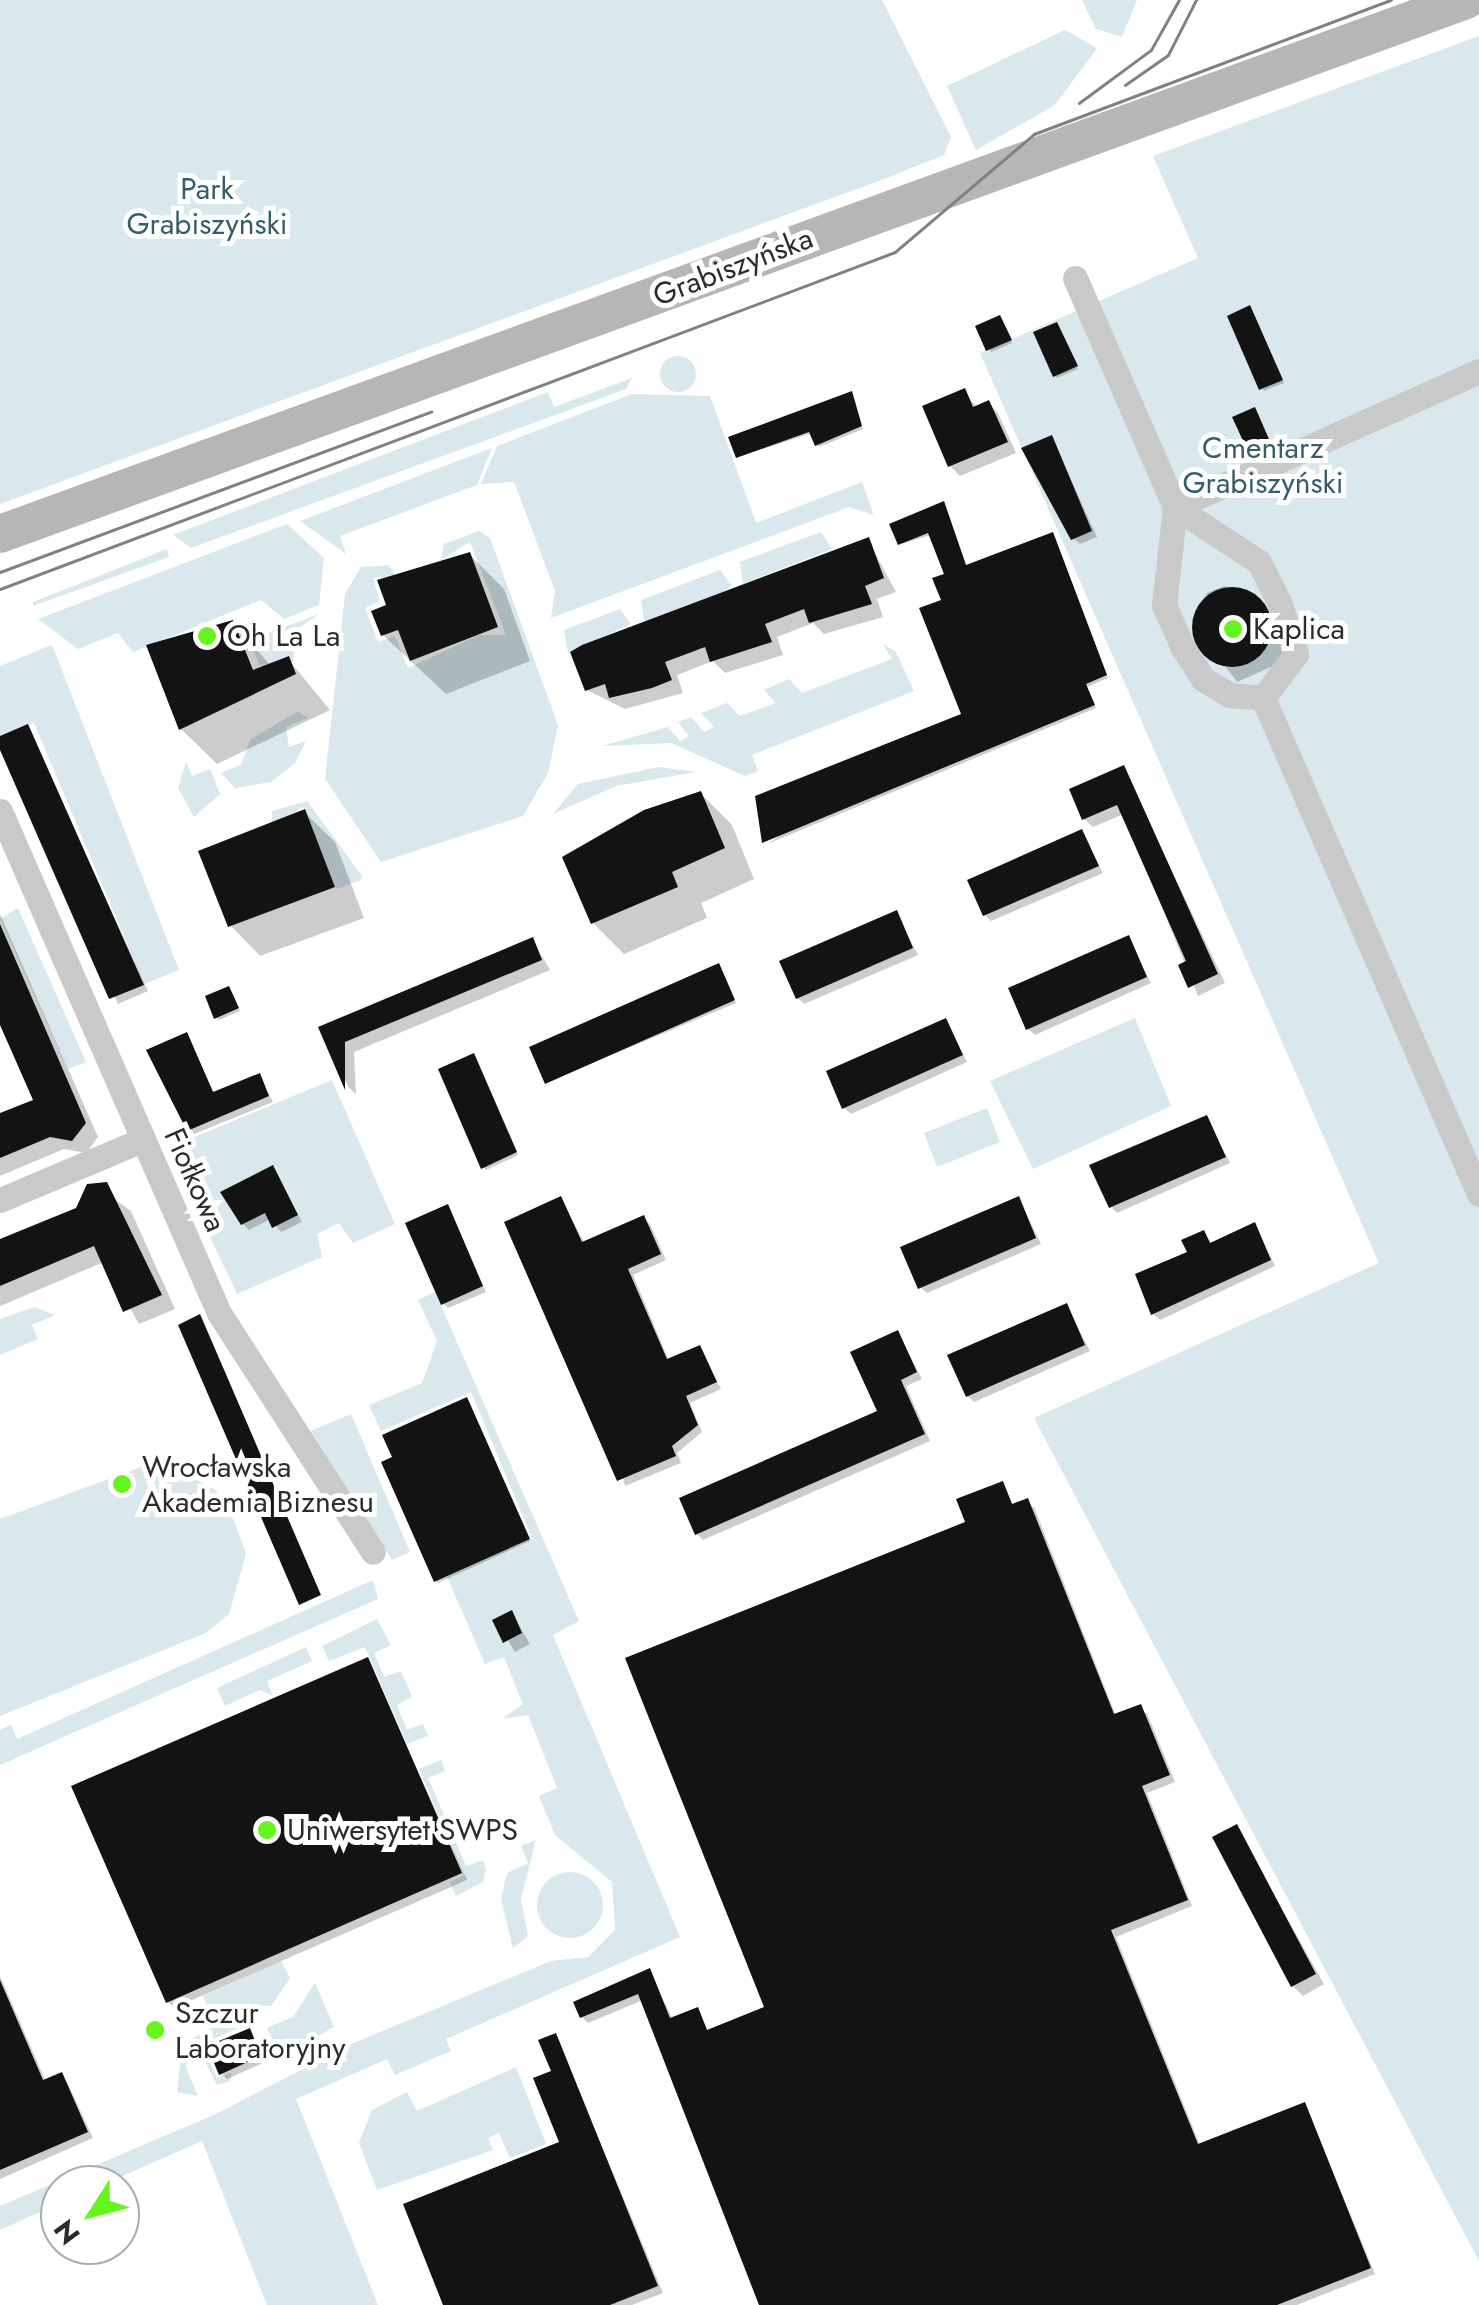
<!DOCTYPE html>
<html>
<head>
<meta charset="utf-8">
<style>
  body { margin:0 }
  #map { position:relative; width:1479px; height:2305px; overflow:hidden; background:#fff; font-family:Jost,sans-serif }
  div>[style] { position:absolute }
  .green>* { inset:0; background:#d8e8ec }
  .round { border-radius:50% }
  .shadow>* { inset:0; background:#0003 }
  .building>* { inset:0; background:#131313 }
  .street>* { height:25px; margin:-12.5px; padding:0 12.5px; transform-origin:12.5px; border-radius:12.5px; background:#c9c9c9 }
  .secondary>* { height:38px; margin:-19px; padding:0 19px; transform-origin:19px; border-radius:19px; background:#b6b6b6 }
  .tram>* { height:2.5px; margin:-1.25px; padding:0 1.25px; transform-origin:1.25px; border-radius:1.25px; background:#818181 }
  .dots>* { width:28px; height:28px; translate:-50% -50%; box-sizing:border-box; border:5px solid #fff; border-radius:50% }
  span { translate:-50% -50%; white-space:nowrap; text-align:center; line-height:1.15; -webkit-text-stroke:10px #fff; paint-order:stroke }
  .park-label { font-size:30px; color:#365d6b }
  .street-label { font-size:30px; color:#2c2c2c }
  .poi-label { font-size:30px; color:#2c2c2c }
  .left { translate:0 -50%; text-align:left }
  .north { position:absolute; left:40px; top:2165px; width:100px; height:100px; box-sizing:border-box; background:#fff; border:2px solid #ababab; border-radius:50%; rotate:234deg; font-size:28px; font-weight:700; line-height:40px; text-align:center; color:#2c2c2c }
  .north::after { content:''; display:block; margin:auto; width:35px; height:45px; background:#64f51d; clip-path:polygon(50% 0,100% 100%,50% 72%,0 100%) }
</style>
</head>
<body>
<div id="map">
  <div class="green">
    <i style="clip-path:polygon(0 0,882px 0,951px 137px,944px 155px,884px 179px,0 504px)"></i>
    <i style="clip-path:polygon(1082px 0,1137px 0,1122px 37px,1096px 29px)"></i>
    <i style="clip-path:polygon(1065px 30px,1097px 48px,1055px 105px,976px 150px,947px 86px)"></i>
    <i style="clip-path:polygon(1479px 36px,1479px 2261px,1034px 1418px,1379px 1263px,980px 353px,1198px 258px,1153px 156px)"></i>
    <i class="round" style="left:660px;top:356px;width:36px;height:36px"></i>
    <i style="clip-path:polygon(632px 378px,626px 389px,191px 548px,173px 535px,548px 392px,554px 407px)"></i>
    <i style="clip-path:polygon(632px 394px,710px 396px,756px 523px,862px 482px,874px 515px,849px 507px,551px 618px,555px 591px,514px 482px,481px 484px,497px 446px)"></i>
    <i style="clip-path:polygon(492px 448px,477px 485px,340px 536px,346px 554px,300px 521px)"></i>
    <i style="clip-path:polygon(287px 524px,324px 558px,319px 605px,284px 619px,261px 600px,133px 652px,118px 633px,78px 649px,38px 619px)"></i>
    <i style="clip-path:polygon(479px 531px,490px 538px,558px 725px,548px 773px,523px 816px,381px 862px,325px 779px,345px 594px,361px 567px,389px 565px,396px 576px,373px 578px,380px 601px,365px 608px,378px 642px,395px 636px,408px 668px,479px 635px,506px 635px,470px 542px,441px 560px,444px 544px)"></i>
    <i style="clip-path:polygon(821px 532px,832px 549px,743px 584px,740px 562px)"></i>
    <i style="clip-path:polygon(167px 549px,169px 557px,33px 606px,33px 602px)"></i>
    <i style="clip-path:polygon(720px 570px,732px 586px,721px 593px,644px 622px,641px 600px)"></i>
    <i style="clip-path:polygon(620px 609px,631px 624px,568px 653px,564px 630px)"></i>
    <i style="clip-path:polygon(319px 614px,293px 632px,294px 662px,259px 665px,250px 640px)"></i>
    <i style="clip-path:polygon(883px 644px,896px 652px,914px 691px,752px 755px,758px 771px,745px 776px,671px 743px,602px 746px,668px 727px,680px 741px,689px 736px,678px 722px,691px 717px,704px 732px,714px 727px,701px 713px,727px 703px,740px 716px,776px 703px,764px 690px,789px 679px,802px 693px,892px 659px)"></i>
    <i style="clip-path:polygon(52px 645px,179px 970px,144px 984px,34px 723px,0 736px,0 666px)"></i>
    <i style="clip-path:polygon(298px 711px,308px 718px,286px 727px,289px 747px,306px 741px,295px 763px,271px 782px,235px 788px,221px 773px,241px 765px,250px 740px)"></i>
    <i style="clip-path:polygon(186px 762px,192px 776px,210px 769px,220px 794px,194px 817px,178px 788px)"></i>
    <i style="clip-path:polygon(659px 767px,696px 772px,616px 786px,553px 814px,578px 784px)"></i>
    <i style="clip-path:polygon(307px 801px,362px 876px,361px 880px,336px 889px,304px 807px,272px 824px,272px 811px)"></i>
    <i style="clip-path:polygon(18px 908px,86px 1062px,68px 1069px,0 919px)"></i>
    <i style="clip-path:polygon(1135px 1018px,1171px 1106px,1033px 1169px,990px 1081px)"></i>
    <i style="clip-path:polygon(332px 1080px,395px 1224px,353px 1243px,339px 1223px,317px 1234px,322px 1257px,237px 1294px,168px 1148px)"></i>
    <i style="clip-path:polygon(987px 1108px,1000px 1142px,937px 1167px,924px 1133px)"></i>
    <i style="clip-path:polygon(435px 1292px,579px 1621px,553px 1635px,680px 1937px,446px 2039px,451px 2051px,395px 2075px,387px 2059px,296px 2099px,378px 2305px,267px 2305px,202px 2141px,102px 2185px,60px 2185px,60px 2203px,0 2230px,0 2206px,216px 2114px,349px 2045px,551px 1961px,588px 1957px,615px 1930px,612px 1882px,555px 1835px,539px 1796px,557px 1788px,528px 1715px,502px 1719px,523px 1704px,504px 1657px,485px 1664px,447px 1577px,532px 1538px,471px 1392px,381px 1431px,369px 1405px,422px 1383px,437px 1341px,418px 1300px)"></i>
    <i style="clip-path:polygon(35px 1307px,55px 1315px,32px 1325px,38px 1339px,0 1355px,0 1319px)"></i>
    <i style="clip-path:polygon(351px 1414px,410px 1552px,392px 1560px,310px 1431px)"></i>
    <i style="clip-path:polygon(160px 1460px,217px 1491px,234px 1520px,246px 1554px,229px 1614px,206px 1633px,0 1716px,0 1519px)"></i>
    <i style="clip-path:polygon(373px 1580px,378px 1599px,0 1765px,0 1730px,11px 1725px,17px 1739px)"></i>
    <i style="clip-path:polygon(377px 1619px,391px 1645px,374px 1653px,384px 1677px,401px 1671px,412px 1697px,397px 1705px,407px 1730px,423px 1724px,428px 1736px,407px 1744px,365px 1647px,329px 1661px,322px 1646px)"></i>
    <i style="clip-path:polygon(306px 1647px,312px 1661px,267px 1681px,273px 1696px,260px 1690px,225px 1706px,217px 1688px)"></i>
    <i style="clip-path:polygon(441px 1760px,445px 1771px,428px 1778px,466px 1866px,483px 1860px,486px 1869px,483px 1882px,456px 1896px,450px 1882px,464px 1875px,419px 1769px)"></i>
    <i style="clip-path:polygon(536px 1840px,521px 1899px,528px 1936px,513px 1948px,501px 1899px,507px 1873px,528px 1863px,521px 1846px)"></i>
    <i class="round" style="left:537px;top:1872px;width:66px;height:66px"></i>
    <i style="clip-path:polygon(281px 1961px,290px 1978px,271px 2006px,207px 2006px,203px 1996px)"></i>
    <i style="clip-path:polygon(315px 1983px,334px 2027px,280px 2057px,267px 2028px,293px 2017px)"></i>
    <i style="clip-path:polygon(245px 2025px,202px 2044px,217px 2078px,231px 2073px,231px 2081px,217px 2085px,202px 2056px,185px 2065px,198px 2096px,177px 2092px,182px 2045px,213px 2027px)"></i>
    <i style="clip-path:polygon(516px 2067px,546px 2144px,510px 2158px,499px 2133px,488px 2138px,493px 2150px,377px 2190px,359px 2143px,372px 2110px,407px 2092px,417px 2111px)"></i>
  </div>
  <div class="shadow">
    <i style="clip-path:polygon(1252px 311px,1284px 383px,1264px 391px,1230px 317px)"></i>
    <i style="clip-path:polygon(1002px 321px,1012px 343px,991px 352px,978px 328px)"></i>
    <i style="clip-path:polygon(1059px 328px,1078px 369px,1057px 378px,1055px 376px)"></i>
    <i style="clip-path:polygon(964px 391px,977px 408px,988px 403px,998px 413px,1016px 453px,960px 476px,950px 466px)"></i>
    <i style="clip-path:polygon(852px 394px,863px 429px,819px 447px,812px 433px,738px 457px)"></i>
    <i style="clip-path:polygon(1254px 410px,1276px 452px,1258px 460px,1252px 454px)"></i>
    <i style="clip-path:polygon(1052px 438px,1097px 537px,1080px 544px,1073px 538px)"></i>
    <i style="clip-path:polygon(944px 504px,967px 568px,1055px 538px,1108px 678px,1087px 687px,1096px 708px,767px 844px,964px 716px,947px 575px,931px 535px,901px 544px)"></i>
    <i style="clip-path:polygon(868px 540px,896px 592px,877px 599px,883px 617px,824px 634px,813px 623px,777px 637px,783px 655px,725px 673px,713px 661px,677px 675px,683px 693px,625px 709px,587px 690px)"></i>
    <i style="clip-path:polygon(470px 555px,504px 589px,530px 661px,446px 694px,383px 635px)"></i>
    <i style="clip-path:polygon(1224px 586px,1265px 604px,1283px 650px,1280px 663px,1237px 682px,1192px 621px,1207px 593px)"></i>
    <i style="clip-path:polygon(232px 622px,271px 666px,288px 659px,330px 710px,217px 764px,181px 729px)"></i>
    <i style="clip-path:polygon(27px 727px,148px 991px,118px 1004px,0 744px)"></i>
    <i style="clip-path:polygon(1123px 768px,1225px 983px,1198px 996px,1124px 814px,1093px 827px,1084px 819px)"></i>
    <i style="clip-path:polygon(701px 794px,732px 825px,754px 879px,701px 903px,707px 918px,624px 954px,593px 923px)"></i>
    <i style="clip-path:polygon(304px 812px,335px 842px,364px 918px,260px 956px,230px 925px)"></i>
    <i style="clip-path:polygon(1082px 832px,1103px 873px,991px 921px,985px 915px)"></i>
    <i style="clip-path:polygon(896px 913px,918px 955px,804px 1004px,798px 998px)"></i>
    <i style="clip-path:polygon(0 914px,98px 1137px,86px 1153px,64px 1149px,0 1176px,0 1116px,36px 1101px,0 1019px)"></i>
    <i style="clip-path:polygon(1128px 938px,1151px 983px,1035px 1035px,1028px 1029px)"></i>
    <i style="clip-path:polygon(532px 939px,550px 970px,354px 1052px,356px 1094px,349px 1088px,321px 1028px)"></i>
    <i style="clip-path:polygon(721px 968px,736px 1003px,547px 1082px)"></i>
    <i style="clip-path:polygon(231px 991px,240px 1011px,219px 1020px,216px 1017px)"></i>
    <i style="clip-path:polygon(946px 1021px,967px 1062px,851px 1114px,844px 1108px)"></i>
    <i style="clip-path:polygon(186px 1035px,215px 1094px,259px 1076px,273px 1102px,194px 1134px,149px 1050px)"></i>
    <i style="clip-path:polygon(476px 1059px,518px 1155px,486px 1170px,483px 1167px)"></i>
    <i style="clip-path:polygon(1206px 1118px,1230px 1163px,1117px 1213px,1111px 1207px)"></i>
    <i style="clip-path:polygon(273px 1168px,302px 1222px,281px 1232px,271px 1219px,249px 1230px,243px 1224px)"></i>
    <i style="clip-path:polygon(94px 1184px,131px 1211px,175px 1309px,139px 1324px,104px 1262px,0 1306px,0 1243px,77px 1210px)"></i>
    <i style="clip-path:polygon(561px 1199px,585px 1244px,643px 1218px,650px 1224px,666px 1260px,633px 1275px,669px 1361px,700px 1348px,721px 1389px,690px 1403px,702px 1432px,677px 1453px,681px 1463px,625px 1486px)"></i>
    <i style="clip-path:polygon(1019px 1199px,1041px 1244px,927px 1293px,920px 1287px)"></i>
    <i style="clip-path:polygon(448px 1207px,486px 1292px,448px 1308px,443px 1303px)"></i>
    <i style="clip-path:polygon(1255px 1225px,1275px 1266px,1160px 1320px,1153px 1314px,1204px 1233px,1212px 1244px)"></i>
    <i style="clip-path:polygon(1067px 1306px,1090px 1351px,974px 1402px,968px 1396px)"></i>
    <i style="clip-path:polygon(898px 1333px,922px 1379px,906px 1386px,930px 1441px,703px 1540px,697px 1534px,880px 1413px)"></i>
    <i style="clip-path:polygon(469px 1402px,530px 1541px,438px 1583px,436px 1581px)"></i>
    <i style="clip-path:polygon(1002px 1484px,1014px 1506px,1034px 1507px,1116px 1716px,1147px 1713px,1175px 1782px,1147px 1793px,1192px 1906px,1116px 1937px,1200px 2145px,1305px 2105px,1375px 2274px,1297px 2305px,762px 2305px,643px 2000px,588px 2023px,582px 2017px,649px 1971px,673px 2020px,697px 2010px,709px 2032px,768px 2008px,969px 1524px)"></i>
    <i style="clip-path:polygon(512px 1613px,530px 1644px,515px 1652px,496px 1621px)"></i>
    <i style="clip-path:polygon(368px 1660px,467px 1880px,174px 2008px,168px 2002px)"></i>
    <i style="clip-path:polygon(1236px 1827px,1324px 1984px,1303px 1996px,1293px 1986px)"></i>
    <i style="clip-path:polygon(0 1976px,46px 2082px,67px 2082px,93px 2138px,0 2179px)"></i>
    <i style="clip-path:polygon(249px 2031px,265px 2062px,227px 2079px,221px 2073px)"></i>
    <i style="clip-path:polygon(556px 2036px,663px 2293px,632px 2305px,446px 2305px,562px 2143px)"></i>
  </div>
  <div class="building">
    <i style="clip-path:polygon(1250px 305px,1283px 380px,1259px 390px,1227px 316px)"></i>
    <i style="clip-path:polygon(1000px 315px,1012px 340px,986px 351px,975px 326px)"></i>
    <i style="clip-path:polygon(1057px 322px,1078px 366px,1053px 377px,1033px 332px)"></i>
    <i style="clip-path:polygon(965px 388px,973px 407px,989px 400px,1008px 442px,948px 467px,922px 406px)"></i>
    <i style="clip-path:polygon(852px 391px,862px 426px,815px 446px,809px 432px,736px 458px,728px 437px)"></i>
    <i style="clip-path:polygon(1255px 407px,1272px 446px,1250px 456px,1232px 417px)"></i>
    <i style="clip-path:polygon(1052px 435px,1092px 531px,1071px 540px,1021px 448px)"></i>
    <i style="clip-path:polygon(944px 501px,966px 565px,1053px 532px,1107px 675px,1086px 684px,1095px 705px,762px 843px,755px 796px,961px 714px,919px 608px,941px 600px,932px 578px,944px 574px,928px 533px,898px 545px,889px 524px)"></i>
    <i style="clip-path:polygon(869px 537px,884px 578px,865px 586px,872px 604px,809px 623px,804px 609px,765px 624px,772px 642px,710px 662px,705px 647px,665px 662px,672px 680px,652px 688px,609px 698px,605px 684px,585px 691px,570px 652px,582px 645px)"></i>
    <i style="clip-path:polygon(470px 552px,498px 627px,410px 661px,398px 630px,381px 636px,371px 611px,386px 605px,377px 580px)"></i>
    <i class="round" style="left:1192px;top:587px;width:80px;height:80px"></i>
    <i style="clip-path:polygon(233px 620px,253px 670px,289px 656px,296px 674px,179px 730px,146px 645px)"></i>
    <i style="clip-path:polygon(28px 724px,144px 985px,109px 999px,0 750px,0 736px)"></i>
    <i style="clip-path:polygon(1124px 765px,1218px 974px,1188px 988px,1178px 965px,1186px 961px,1117px 805px,1082px 820px,1069px 789px)"></i>
    <i style="clip-path:polygon(701px 791px,725px 848px,672px 872px,678px 887px,591px 924px,562px 857px,644px 810px)"></i>
    <i style="clip-path:polygon(305px 809px,335px 887px,228px 927px,198px 851px)"></i>
    <i style="clip-path:polygon(1082px 829px,1099px 866px,983px 916px,967px 880px)"></i>
    <i style="clip-path:polygon(897px 910px,913px 948px,796px 999px,779px 961px)"></i>
    <i style="clip-path:polygon(0 924px,86px 1123px,72px 1141px,50px 1137px,0 1158px,0 1113px,33px 1100px,0 1025px)"></i>
    <i style="clip-path:polygon(1129px 935px,1147px 977px,1026px 1030px,1008px 988px)"></i>
    <i style="clip-path:polygon(533px 937px,542px 960px,345px 1042px,345px 1090px,318px 1027px)"></i>
    <i style="clip-path:polygon(719px 963px,735px 1000px,545px 1084px,529px 1047px)"></i>
    <i style="clip-path:polygon(229px 986px,239px 1008px,214px 1019px,205px 996px)"></i>
    <i style="clip-path:polygon(946px 1018px,963px 1055px,842px 1109px,826px 1071px)"></i>
    <i style="clip-path:polygon(187px 1032px,213px 1092px,260px 1073px,269px 1096px,187px 1131px,146px 1050px)"></i>
    <i style="clip-path:polygon(474px 1053px,517px 1152px,481px 1169px,438px 1069px)"></i>
    <i style="clip-path:polygon(1207px 1115px,1226px 1157px,1109px 1208px,1089px 1165px)"></i>
    <i style="clip-path:polygon(273px 1165px,298px 1215px,272px 1228px,265px 1213px,241px 1225px,220px 1192px)"></i>
    <i style="clip-path:polygon(107px 1182px,162px 1295px,123px 1312px,94px 1246px,0 1286px,0 1239px,76px 1208px,87px 1184px)"></i>
    <i style="clip-path:polygon(561px 1196px,582px 1242px,644px 1215px,661px 1254px,628px 1269px,667px 1359px,700px 1345px,717px 1382px,686px 1396px,698px 1425px,672px 1446px,676px 1456px,617px 1481px,504px 1222px)"></i>
    <i style="clip-path:polygon(1019px 1196px,1036px 1238px,918px 1289px,900px 1247px)"></i>
    <i style="clip-path:polygon(448px 1204px,483px 1286px,441px 1305px,405px 1223px)"></i>
    <i style="clip-path:polygon(1255px 1222px,1271px 1260px,1151px 1315px,1135px 1274px,1187px 1252px,1181px 1240px,1204px 1230px,1210px 1243px)"></i>
    <i style="clip-path:polygon(1067px 1303px,1085px 1345px,966px 1397px,947px 1355px)"></i>
    <i style="clip-path:polygon(200px 1314px,321px 1595px,299px 1605px,178px 1325px)"></i>
    <i style="clip-path:polygon(898px 1330px,917px 1372px,901px 1380px,925px 1434px,695px 1535px,679px 1498px,877px 1411px,850px 1352px)"></i>
    <i style="clip-path:polygon(467px 1397px,530px 1539px,434px 1582px,381px 1462px,392px 1457px,382px 1435px)"></i>
    <i style="clip-path:polygon(1003px 1481px,1012px 1504px,1028px 1498px,1114px 1714px,1141px 1704px,1170px 1775px,1142px 1786px,1188px 1900px,1111px 1930px,1198px 2144px,1305px 2102px,1371px 2268px,1277px 2305px,759px 2305px,638px 1994px,580px 2018px,573px 2002px,650px 1968px,670px 2018px,698px 2007px,707px 2030px,764px 2007px,625px 1658px,965px 1522px,956px 1499px)"></i>
    <i style="clip-path:polygon(512px 1610px,522px 1633px,503px 1643px,492px 1620px)"></i>
    <i style="clip-path:polygon(368px 1657px,462px 1873px,166px 2003px,71px 1786px)"></i>
    <i style="clip-path:polygon(1237px 1824px,1316px 1974px,1291px 1987px,1212px 1837px)"></i>
    <i style="clip-path:polygon(0 1980px,43px 2080px,62px 2072px,88px 2132px,0 2170px)"></i>
    <i style="clip-path:polygon(250px 2028px,261px 2056px,219px 2075px,207px 2046px)"></i>
    <i style="clip-path:polygon(556px 2033px,658px 2286px,610px 2305px,443px 2305px,403px 2204px,559px 2142px,533px 2078px,551px 2071px,538px 2040px)"></i>
  </div>
  <div class="street">
    <i style="left:1075px;top:278px;width:250px;rotate:66.4deg"></i>
    <i style="left:1175px;top:507px;width:99px;rotate:96.4deg"></i>
    <i style="left:1164px;top:605px;width:47px;rotate:66.2deg"></i>
    <i style="left:1183px;top:648px;width:37px;rotate:57deg"></i>
    <i style="left:1203px;top:679px;width:31px;rotate:31deg"></i>
    <i style="left:1230px;top:695px;width:33px;rotate:5deg"></i>
    <i style="left:1263px;top:698px;width:55px;rotate:-53.1deg"></i>
    <i style="left:1296px;top:654px;width:55px;rotate:-108.1deg"></i>
    <i style="left:1279px;top:602px;width:45px;rotate:-116.6deg"></i>
    <i style="left:1259px;top:562px;width:100px;rotate:-146.8deg"></i>
    <i style="left:1175px;top:507px;width:333px;rotate:-24.1deg"></i>
    <i style="left:1263px;top:698px;width:541px;rotate:66.47deg"></i>
    <i style="left:0;top:811px;width:548px;rotate:66.43deg"></i>
    <i style="left:219px;top:1313px;width:284px;rotate:57.2deg"></i>
    <i style="left:0;top:1200px;width:154px;rotate:-22.9deg"></i>
  </div>
  <div class="secondary">
    <i style="left:0;top:534px;width:1560px;rotate:-20.01deg"></i>
  </div>
  <div class="tram">
    <i style="left:1125px;top:85px;width:52px;rotate:-34.9deg"></i>
    <i style="left:1168px;top:55px;width:62px;rotate:-63deg"></i>
    <i style="left:1079px;top:103px;width:89px;rotate:-36.4deg"></i>
    <i style="left:1151px;top:50px;width:57px;rotate:-60.8deg"></i>
    <i style="left:0;top:572px;width:460px;rotate:-20.4deg"></i>
    <i style="left:0;top:589px;width:956px;rotate:-20.63deg"></i>
    <i style="left:895px;top:252px;width:182px;rotate:-40.3deg"></i>
    <i style="left:1034px;top:134px;width:381px;rotate:-20.6deg"></i>
  </div>
  <div class="dots">
    <i style="left:1233px;top:629px;background:#64f51d"></i>
    <i style="left:207px;top:636px;background:#64f51d"></i>
    <i style="left:122px;top:1484px;background:#64f51d"></i>
    <i style="left:267px;top:1830px;background:#64f51d"></i>
    <i style="left:155px;top:2030px;background:#64f51d"></i>
  </div>
  <div class="park-label">
    <span style="left:207px;top:206px">Park<br>Grabiszyński</span>
    <span style="left:1263px;top:465px">Cmentarz<br>Grabiszyński</span>
  </div>
  <div class="street-label">
    <span style="left:733px;top:267px;rotate:-21deg">Grabiszyńska</span>
    <span style="left:195px;top:1180px;rotate:66deg">Fiołkowa</span>
  </div>
  <div class="poi-label">
    <span class="left" style="left:1253px;top:629px">Kaplica</span>
    <span class="left" style="left:227px;top:636px">Oh La La</span>
    <span class="left" style="left:142px;top:1484px">Wrocławska<br>Akademia Biznesu</span>
    <span class="left" style="left:287px;top:1830px">Uniwersytet SWPS</span>
    <span class="left" style="left:175px;top:2030px">Szczur<br>Laboratoryjny</span>
  </div>
  <div class="north">N</div>
</div>
</body>
</html>
